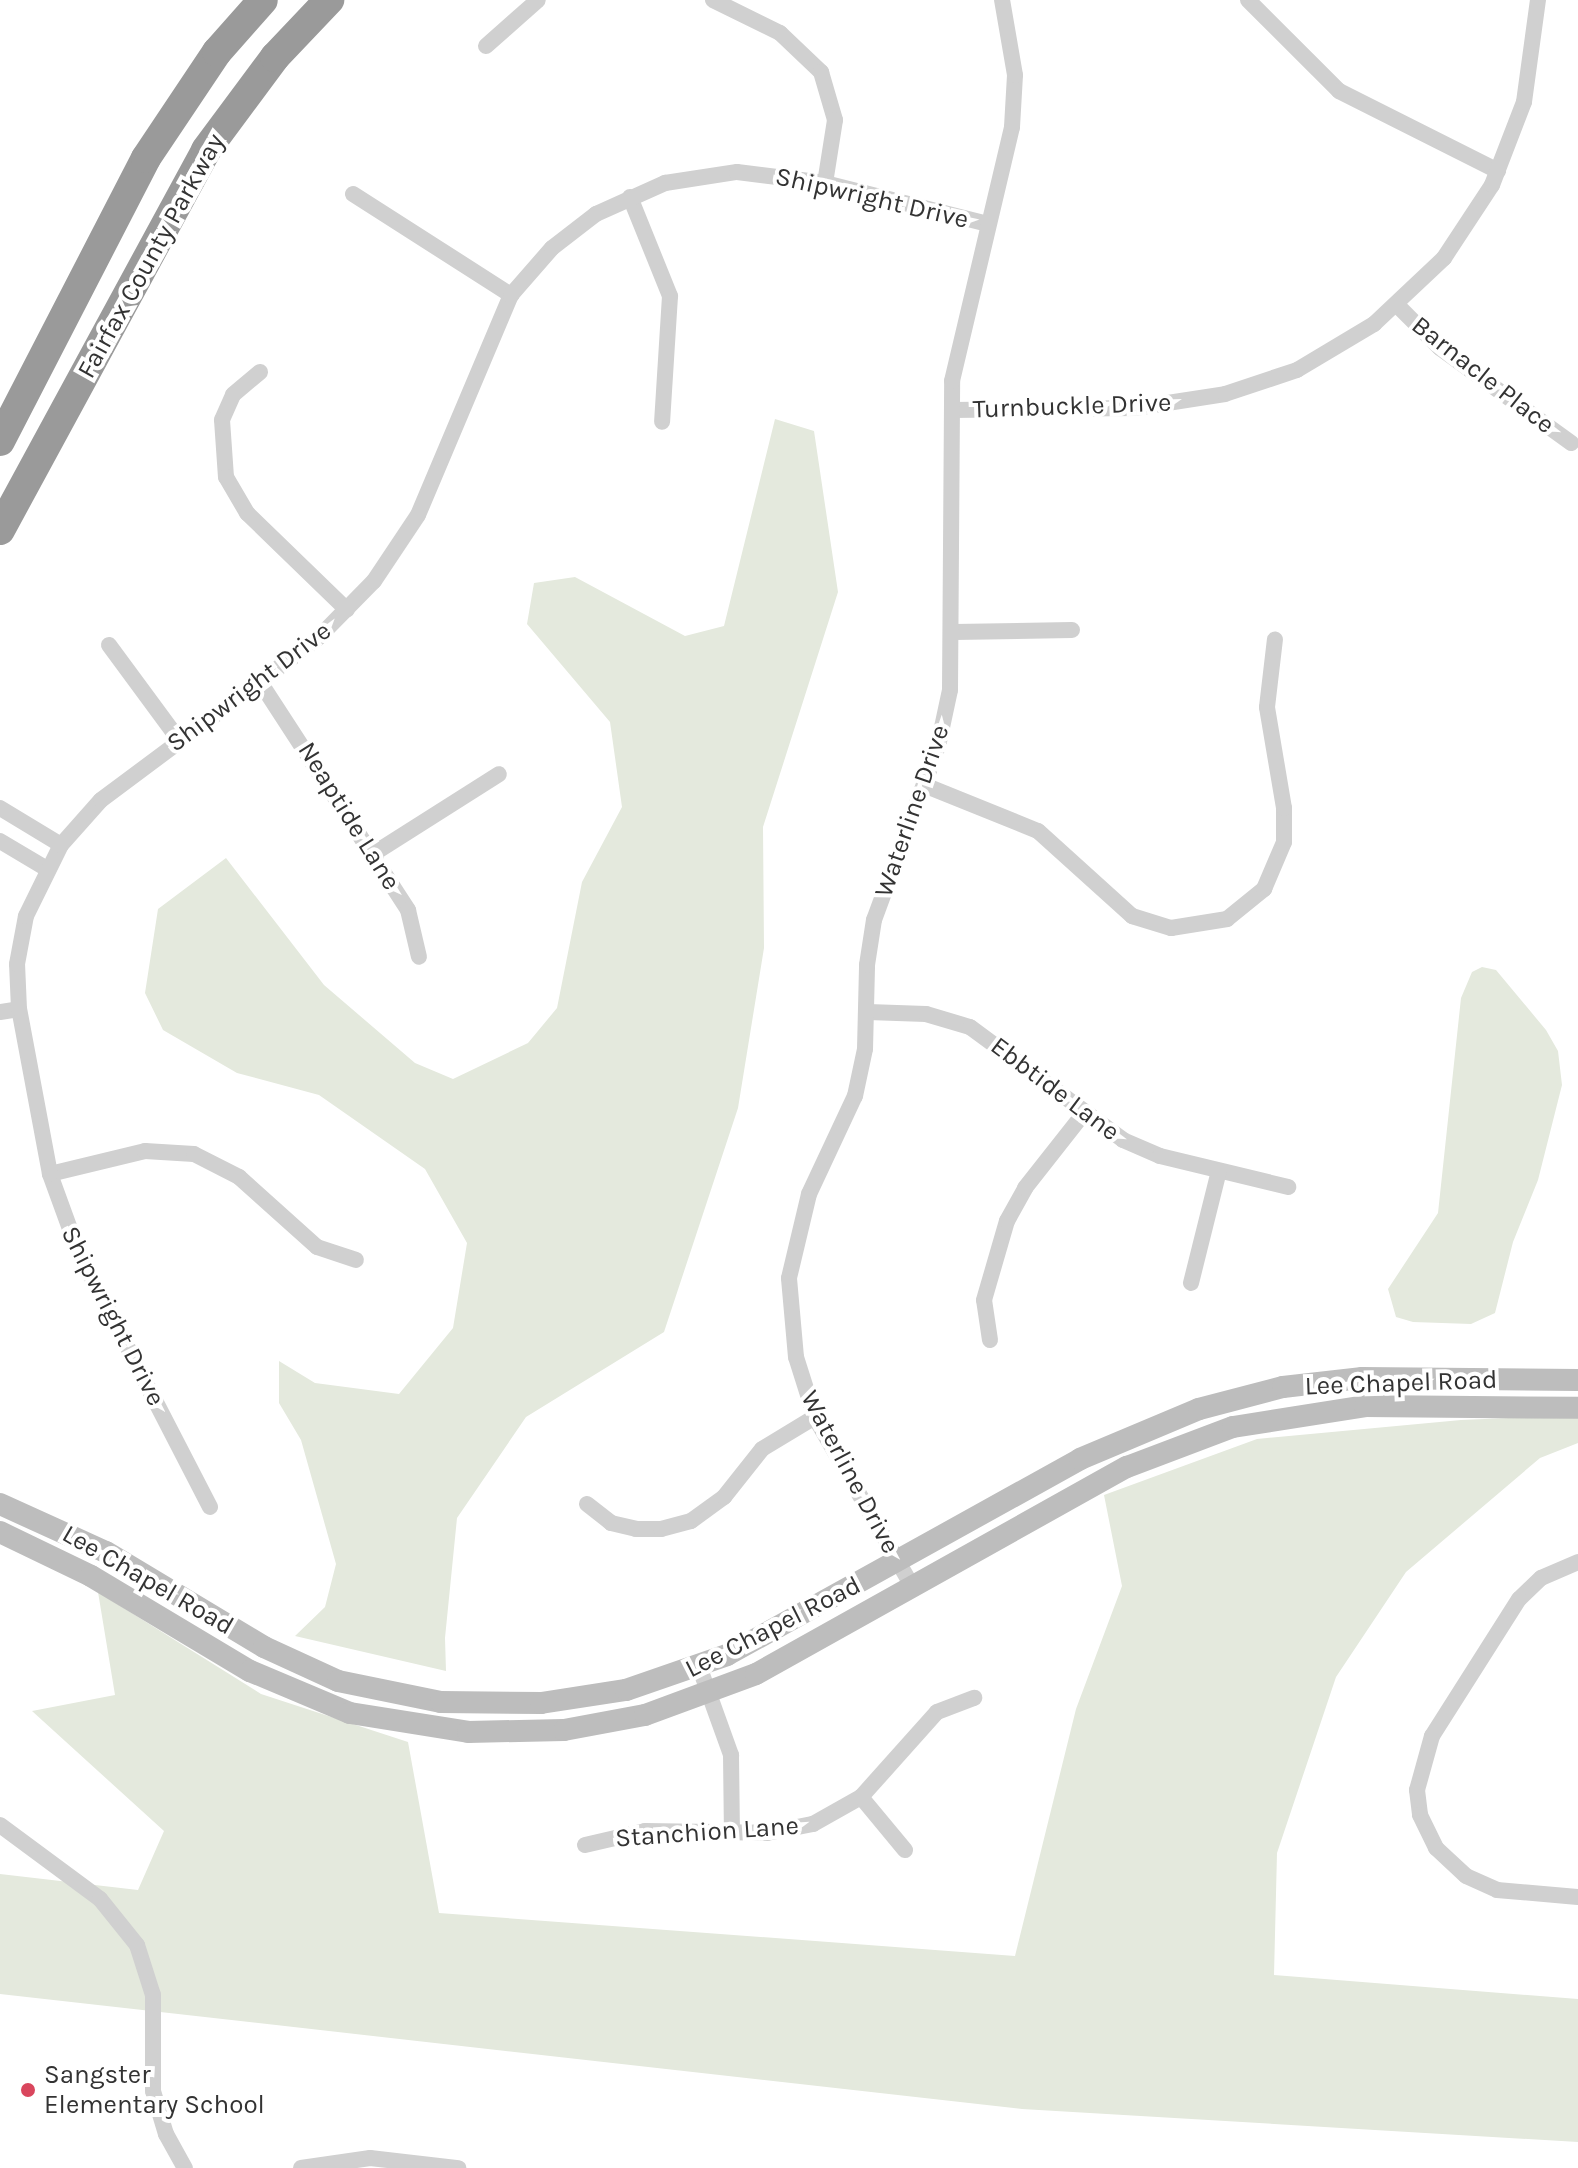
<!DOCTYPE html>
<html>
<head>
<meta charset="utf-8">
<style>
  body { margin:0 }
  #map { position:relative; width:1578px; height:2168px; overflow:hidden; background:#fff; font-family:Karla,sans-serif }
  div>[style] { position:absolute }
  .green>* { inset:0; background:#e4e9dd }
  .street>* { height:16px; margin:-8px; padding:0 8px; transform-origin:8px; border-radius:8px; background:#d0d0d0 }
  .secondary>* { height:22px; margin:-11px; padding:0 11px; transform-origin:11px; border-radius:11px; background:#bdbdbd }
  .highway>* { height:30px; margin:-15px; padding:0 15px; transform-origin:15px; border-radius:15px; background:#9a9a9a }
  .dots>* { width:22px; height:22px; translate:-50% -50%; box-sizing:border-box; border:4px solid #fff; border-radius:50% }
  span { translate:-50% -50%; white-space:nowrap; text-align:center; line-height:1.15; -webkit-text-stroke:8px #fff; paint-order:stroke }
  .street-label { font-size:26px; color:#333 }
  .poi-label { font-size:26px; color:#333 }
  .left { translate:0 -50%; text-align:left }
</style>
</head>
<body>
<div id="map">
  <div class="green">
    <i style="clip-path:polygon(775px 419px,814px 431px,838px 592px,763px 827px,764px 948px,738px 1108px,664px 1332px,526px 1417px,457px 1518px,445px 1638px,446px 1671px,295px 1636px,325px 1607px,336px 1564px,301px 1440px,279px 1403px,279px 1361px,315px 1383px,399px 1394px,453px 1328px,467px 1243px,425px 1169px,319px 1095px,237px 1073px,163px 1030px,145px 993px,158px 909px,226px 858px,324px 985px,415px 1063px,453px 1079px,528px 1043px,557px 1008px,582px 882px,622px 807px,610px 722px,527px 624px,534px 583px,575px 577px,685px 636px,724px 626px)"></i>
    <i style="clip-path:polygon(1482px 967px,1496px 970px,1546px 1030px,1558px 1051px,1562px 1085px,1538px 1180px,1513px 1242px,1495px 1313px,1471px 1324px,1413px 1322px,1396px 1317px,1388px 1289px,1438px 1213px,1461px 998px,1472px 972px)"></i>
    <i style="clip-path:polygon(1578px 1415px,1578px 1443px,1540px 1458px,1406px 1572px,1336px 1677px,1277px 1853px,1274px 1975px,1578px 1999px,1578px 2142px,1022px 2109px,0 1994px,0 1874px,138px 1890px,164px 1831px,32px 1711px,115px 1695px,98px 1592px,261px 1694px,408px 1742px,439px 1913px,1015px 1956px,1076px 1709px,1122px 1586px,1104px 1495px,1257px 1439px,1461px 1420px)"></i>
  </div>
  <div class="street">
    <i style="left:713px;top:0;width:75px;rotate:26.2deg"></i>
    <i style="left:780px;top:33px;width:57px;rotate:43.6deg"></i>
    <i style="left:821px;top:72px;width:50px;rotate:73.7deg"></i>
    <i style="left:835px;top:120px;width:64px;rotate:99deg"></i>
    <i style="left:1248px;top:0;width:129px;rotate:45deg"></i>
    <i style="left:1339px;top:91px;width:178px;rotate:26.7deg"></i>
    <i style="left:486px;top:46px;width:69px;rotate:-41.5deg"></i>
    <i style="left:353px;top:194px;width:188px;rotate:32.6deg"></i>
    <i style="left:630px;top:197px;width:107px;rotate:68deg"></i>
    <i style="left:670px;top:296px;width:126px;rotate:93.6deg"></i>
    <i style="left:1397px;top:305px;width:61px;rotate:45deg"></i>
    <i style="left:1440px;top:348px;width:162px;rotate:35.9deg"></i>
    <i style="left:260px;top:372px;width:35px;rotate:140deg"></i>
    <i style="left:233px;top:395px;width:27px;rotate:114deg"></i>
    <i style="left:222px;top:420px;width:57px;rotate:86deg"></i>
    <i style="left:226px;top:477px;width:42px;rotate:59.7deg"></i>
    <i style="left:247px;top:513px;width:139px;rotate:44.1deg"></i>
    <i style="left:952px;top:410px;width:183px;rotate:-0.6deg"></i>
    <i style="left:1135px;top:408px;width:91px;rotate:-8.8deg"></i>
    <i style="left:1225px;top:394px;width:76px;rotate:-18.4deg"></i>
    <i style="left:1297px;top:370px;width:90px;rotate:-30.9deg"></i>
    <i style="left:1374px;top:324px;width:96px;rotate:-43.3deg"></i>
    <i style="left:1444px;top:258px;width:87px;rotate:-56.7deg"></i>
    <i style="left:1492px;top:185px;width:89px;rotate:-68.9deg"></i>
    <i style="left:1524px;top:102px;width:103px;rotate:-82.2deg"></i>
    <i style="left:954px;top:632px;width:118px;rotate:-1deg"></i>
    <i style="left:109px;top:645px;width:118px;rotate:53.6deg"></i>
    <i style="left:260px;top:682px;width:272px;rotate:57deg"></i>
    <i style="left:408px;top:910px;width:48px;rotate:76.8deg"></i>
    <i style="left:924px;top:785px;width:123px;rotate:22deg"></i>
    <i style="left:1038px;top:831px;width:127px;rotate:42.1deg"></i>
    <i style="left:1132px;top:916px;width:41px;rotate:17.1deg"></i>
    <i style="left:1171px;top:928px;width:57px;rotate:-9.1deg"></i>
    <i style="left:1227px;top:919px;width:48px;rotate:-39deg"></i>
    <i style="left:1264px;top:889px;width:51px;rotate:-66.9deg"></i>
    <i style="left:1284px;top:842px;width:34px;rotate:-90deg"></i>
    <i style="left:1284px;top:808px;width:102px;rotate:-99.6deg"></i>
    <i style="left:1267px;top:707px;width:68px;rotate:-83.3deg"></i>
    <i style="left:0;top:808px;width:71px;rotate:31.2deg"></i>
    <i style="left:0;top:841px;width:55px;rotate:30.8deg"></i>
    <i style="left:373px;top:854px;width:149px;rotate:-32.4deg"></i>
    <i style="left:0;top:1012px;width:19px;rotate:-9deg"></i>
    <i style="left:868px;top:1012px;width:58px;rotate:2deg"></i>
    <i style="left:926px;top:1014px;width:46px;rotate:16.5deg"></i>
    <i style="left:970px;top:1027px;width:190px;rotate:36.4deg"></i>
    <i style="left:1123px;top:1140px;width:40px;rotate:23.4deg"></i>
    <i style="left:1160px;top:1156px;width:132px;rotate:13.6deg"></i>
    <i style="left:50px;top:1174px;width:98px;rotate:-13.6deg"></i>
    <i style="left:145px;top:1151px;width:49px;rotate:3.5deg"></i>
    <i style="left:194px;top:1154px;width:51px;rotate:27.1deg"></i>
    <i style="left:239px;top:1177px;width:105px;rotate:41.9deg"></i>
    <i style="left:317px;top:1247px;width:41px;rotate:18.4deg"></i>
    <i style="left:1191px;top:1283px;width:115px;rotate:-76deg"></i>
    <i style="left:990px;top:1340px;width:40px;rotate:-98.5deg"></i>
    <i style="left:984px;top:1300px;width:82px;rotate:-73.8deg"></i>
    <i style="left:1007px;top:1221px;width:38px;rotate:-61deg"></i>
    <i style="left:1025px;top:1188px;width:95px;rotate:-51.8deg"></i>
    <i style="left:587px;top:1504px;width:31px;rotate:38deg"></i>
    <i style="left:611px;top:1523px;width:26px;rotate:13deg"></i>
    <i style="left:636px;top:1529px;width:25px"></i>
    <i style="left:661px;top:1529px;width:31px;rotate:-15deg"></i>
    <i style="left:691px;top:1521px;width:41px;rotate:-36deg"></i>
    <i style="left:724px;top:1497px;width:61px;rotate:-51.6deg"></i>
    <i style="left:762px;top:1449px;width:62px;rotate:-31.1deg"></i>
    <i style="left:210px;top:1507px;width:288px;rotate:-117.3deg"></i>
    <i style="left:78px;top:1251px;width:82px;rotate:-110deg"></i>
    <i style="left:50px;top:1174px;width:168px;rotate:-100.6deg"></i>
    <i style="left:19px;top:1009px;width:45px;rotate:-92.5deg"></i>
    <i style="left:17px;top:964px;width:49px;rotate:-79.4deg"></i>
    <i style="left:26px;top:916px;width:79px;rotate:-63.8deg"></i>
    <i style="left:61px;top:845px;width:60px;rotate:-48.4deg"></i>
    <i style="left:101px;top:800px;width:269px;rotate:-36.7deg"></i>
    <i style="left:317px;top:639px;width:81px;rotate:-45.5deg"></i>
    <i style="left:374px;top:581px;width:79px;rotate:-56.3deg"></i>
    <i style="left:418px;top:515px;width:239px;rotate:-67.1deg"></i>
    <i style="left:511px;top:295px;width:62px;rotate:-48.9deg"></i>
    <i style="left:552px;top:248px;width:56px;rotate:-37.7deg"></i>
    <i style="left:596px;top:214px;width:76px;rotate:-24.2deg"></i>
    <i style="left:665px;top:183px;width:73px;rotate:-8.7deg"></i>
    <i style="left:737px;top:172px;width:89px;rotate:7.1deg"></i>
    <i style="left:825px;top:183px;width:168px;rotate:14.1deg"></i>
    <i style="left:1578px;top:1562px;width:40px;rotate:156.6deg"></i>
    <i style="left:1541px;top:1578px;width:30px;rotate:136deg"></i>
    <i style="left:1519px;top:1599px;width:162px;rotate:122.4deg"></i>
    <i style="left:1432px;top:1736px;width:56px;rotate:105.5deg"></i>
    <i style="left:1417px;top:1790px;width:25px;rotate:83deg"></i>
    <i style="left:1420px;top:1815px;width:37px;rotate:64deg"></i>
    <i style="left:1436px;top:1848px;width:41px;rotate:43deg"></i>
    <i style="left:1466px;top:1876px;width:34px;rotate:24deg"></i>
    <i style="left:1497px;top:1890px;width:81px;rotate:4.9deg"></i>
    <i style="left:912px;top:1586px;width:195px;rotate:-119.9deg"></i>
    <i style="left:815px;top:1417px;width:63px;rotate:-107.6deg"></i>
    <i style="left:796px;top:1357px;width:79px;rotate:-95.1deg"></i>
    <i style="left:789px;top:1278px;width:86px;rotate:-76.6deg"></i>
    <i style="left:809px;top:1194px;width:108px;rotate:-64.9deg"></i>
    <i style="left:855px;top:1096px;width:48px;rotate:-78deg"></i>
    <i style="left:865px;top:1049px;width:84px;rotate:-88.6deg"></i>
    <i style="left:867px;top:965px;width:46px;rotate:-81.2deg"></i>
    <i style="left:874px;top:920px;width:185px;rotate:-69.8deg"></i>
    <i style="left:938px;top:746px;width:57px;rotate:-77.9deg"></i>
    <i style="left:950px;top:690px;width:309px;rotate:-89.6deg"></i>
    <i style="left:952px;top:381px;width:261px;rotate:-76.7deg"></i>
    <i style="left:1012px;top:127px;width:52px;rotate:-86.7deg"></i>
    <i style="left:1015px;top:75px;width:76px;rotate:-99.8deg"></i>
    <i style="left:699px;top:1666px;width:95px;rotate:70.2deg"></i>
    <i style="left:731px;top:1755px;width:77px;rotate:89.3deg"></i>
    <i style="left:861px;top:1797px;width:69px;rotate:50.3deg"></i>
    <i style="left:0;top:1825px;width:124px;rotate:36.5deg"></i>
    <i style="left:100px;top:1899px;width:59px;rotate:51.2deg"></i>
    <i style="left:137px;top:1945px;width:52px;rotate:72.3deg"></i>
    <i style="left:153px;top:1995px;width:96px;rotate:90deg"></i>
    <i style="left:153px;top:2091px;width:45px;rotate:73.2deg"></i>
    <i style="left:166px;top:2134px;width:39px;rotate:61deg"></i>
    <i style="left:585px;top:1845px;width:62px;rotate:-13.1deg"></i>
    <i style="left:645px;top:1831px;width:122px;rotate:0.9deg"></i>
    <i style="left:767px;top:1833px;width:47px;rotate:-11.1deg"></i>
    <i style="left:813px;top:1824px;width:55px;rotate:-29.4deg"></i>
    <i style="left:861px;top:1797px;width:114px;rotate:-48.2deg"></i>
    <i style="left:937px;top:1712px;width:40px;rotate:-21deg"></i>
    <i style="left:301px;top:2168px;width:70px;rotate:-8.2deg"></i>
    <i style="left:370px;top:2158px;width:89px;rotate:6.5deg"></i>
  </div>
  <div class="secondary">
    <i style="left:0;top:1504px;width:116px;rotate:24.4deg"></i>
    <i style="left:106px;top:1552px;width:184px;rotate:31deg"></i>
    <i style="left:264px;top:1647px;width:81px;rotate:24.7deg"></i>
    <i style="left:338px;top:1681px;width:105px;rotate:11.5deg"></i>
    <i style="left:441px;top:1702px;width:100px;rotate:0.6deg"></i>
    <i style="left:541px;top:1703px;width:86px;rotate:-8.7deg"></i>
    <i style="left:626px;top:1690px;width:107px;rotate:-19.1deg"></i>
    <i style="left:727px;top:1655px;width:404px;rotate:-29deg"></i>
    <i style="left:1080px;top:1459px;width:129px;rotate:-22.8deg"></i>
    <i style="left:1199px;top:1409px;width:87px;rotate:-14.7deg"></i>
    <i style="left:1283px;top:1387px;width:80px;rotate:-6.5deg"></i>
    <i style="left:1362px;top:1378px;width:216px;rotate:0.5deg"></i>
    <i style="left:0;top:1532px;width:101px;rotate:25.8deg"></i>
    <i style="left:91px;top:1576px;width:185px;rotate:30.9deg"></i>
    <i style="left:250px;top:1671px;width:108px;rotate:22.8deg"></i>
    <i style="left:350px;top:1713px;width:120px;rotate:9.1deg"></i>
    <i style="left:468px;top:1732px;width:96px;rotate:-1.2deg"></i>
    <i style="left:564px;top:1730px;width:82px;rotate:-10.5deg"></i>
    <i style="left:645px;top:1715px;width:118px;rotate:-20.3deg"></i>
    <i style="left:756px;top:1674px;width:425px;rotate:-29.2deg"></i>
    <i style="left:1127px;top:1467px;width:113px;rotate:-20.7deg"></i>
    <i style="left:1233px;top:1427px;width:134px;rotate:-9deg"></i>
    <i style="left:1365px;top:1406px;width:213px;rotate:0.5deg"></i>
  </div>
  <div class="highway">
    <i style="left:0;top:441px;width:318px;rotate:-62.7deg"></i>
    <i style="left:146px;top:158px;width:128px;rotate:-56.2deg"></i>
    <i style="left:217px;top:52px;width:69px;rotate:-48.5deg"></i>
    <i style="left:0;top:530px;width:432px;rotate:-61.5deg"></i>
    <i style="left:206px;top:150px;width:116px;rotate:-53.4deg"></i>
    <i style="left:275px;top:57px;width:79px;rotate:-46.5deg"></i>
  </div>
  <div class="dots">
    <i style="left:28px;top:2090px;background:#d9465d"></i>
  </div>
  <div class="street-label">
    <span style="left:872px;top:198px;rotate:13deg">Shipwright Drive</span>
    <span style="left:151px;top:256px;rotate:-61deg">Fairfax County Parkway</span>
    <span style="left:1483px;top:375px;rotate:38deg">Barnacle Place</span>
    <span style="left:1072px;top:406px;rotate:-2deg">Turnbuckle Drive</span>
    <span style="left:249px;top:687px;rotate:-37deg">Shipwright Drive</span>
    <span style="left:912px;top:811px;rotate:-71deg">Waterline Drive</span>
    <span style="left:349px;top:816px;rotate:58deg">Neaptide Lane</span>
    <span style="left:1055px;top:1089px;rotate:37deg">Ebbtide Lane</span>
    <span style="left:113px;top:1316px;rotate:63deg">Shipwright Drive</span>
    <span style="left:1401px;top:1383px;rotate:-2deg">Lee Chapel Road</span>
    <span style="left:850px;top:1472px;rotate:62deg">Waterline Drive</span>
    <span style="left:148px;top:1580px;rotate:30deg">Lee Chapel Road</span>
    <span style="left:773px;top:1627px;rotate:-27deg">Lee Chapel Road</span>
    <span style="left:707px;top:1832px;rotate:-4deg">Stanchion Lane</span>
  </div>
  <div class="poi-label">
    <span class="left" style="left:44px;top:2090px">Sangster<br>Elementary School</span>
  </div>
</div>
</body>
</html>
